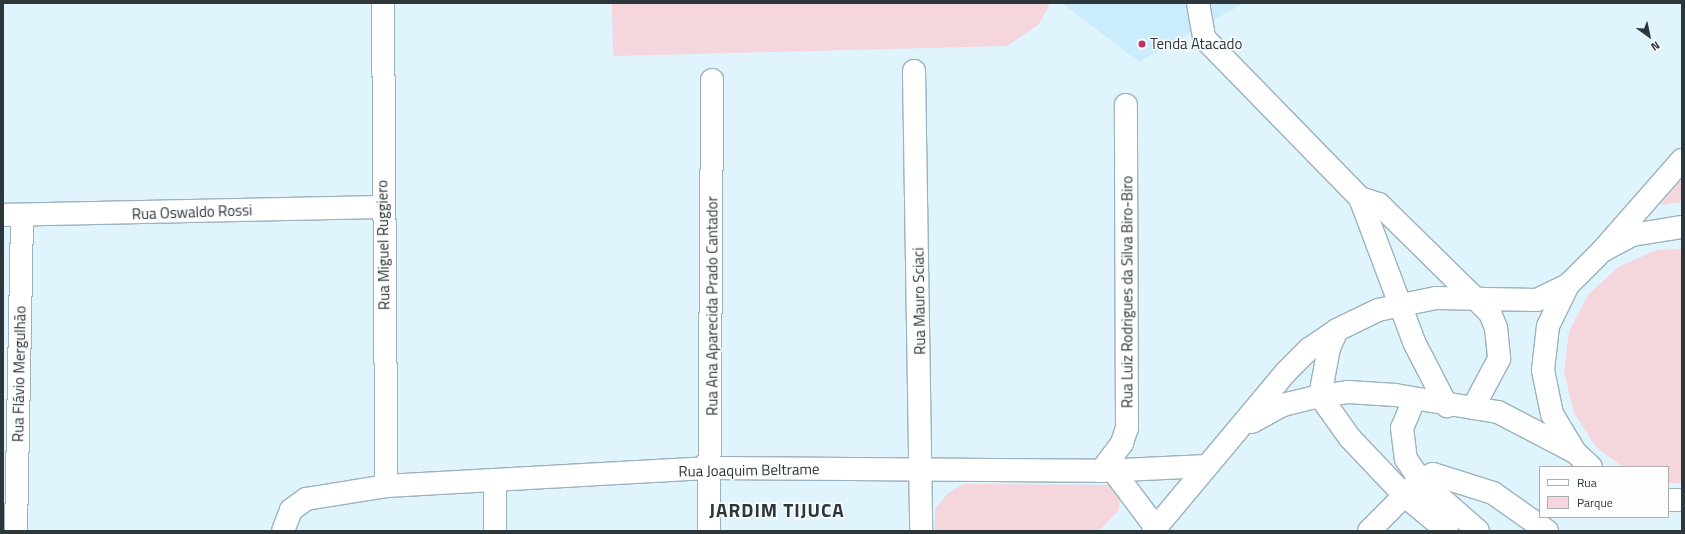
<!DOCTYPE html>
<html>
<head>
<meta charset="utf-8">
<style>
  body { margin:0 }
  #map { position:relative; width:1685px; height:534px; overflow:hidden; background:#e0f4fd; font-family:"Titillium Web",sans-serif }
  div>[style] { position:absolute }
  .built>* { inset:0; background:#cbecfd }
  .green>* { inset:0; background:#f5d6dd }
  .roads { filter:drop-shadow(1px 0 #9bb3bf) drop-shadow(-1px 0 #9bb3bf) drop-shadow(0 1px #9bb3bf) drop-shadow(0 -1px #9bb3bf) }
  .minor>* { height:22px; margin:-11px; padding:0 11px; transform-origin:11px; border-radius:11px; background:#fff }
  .major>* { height:22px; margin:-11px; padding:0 11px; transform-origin:11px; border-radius:11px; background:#fff }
  .highway>* { height:22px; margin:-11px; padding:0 11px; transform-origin:11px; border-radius:11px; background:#fff }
  .dots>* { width:11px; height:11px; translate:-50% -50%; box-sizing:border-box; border:2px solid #fdfdfd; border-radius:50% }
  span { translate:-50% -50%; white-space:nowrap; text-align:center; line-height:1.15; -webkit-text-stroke:3px #fdfdfd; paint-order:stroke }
  .poi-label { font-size:15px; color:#2d373b }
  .left { translate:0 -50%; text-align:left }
  .street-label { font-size:15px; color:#2d373b }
  .district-label { font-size:19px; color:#2d373b; font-weight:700; letter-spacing:1px }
  .frame { position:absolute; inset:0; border:4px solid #2d373b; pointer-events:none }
  .legend { position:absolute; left:1539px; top:466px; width:130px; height:52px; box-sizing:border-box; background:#fdfdfd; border:1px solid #aaaeaf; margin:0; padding:5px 7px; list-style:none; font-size:12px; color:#2d373b }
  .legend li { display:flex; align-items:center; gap:8px; height:20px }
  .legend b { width:20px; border:1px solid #aaaeaf }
  .north { position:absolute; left:1629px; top:16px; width:40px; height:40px; -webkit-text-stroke:3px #fdfdfd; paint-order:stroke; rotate:147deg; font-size:11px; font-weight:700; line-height:16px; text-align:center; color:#2d373b }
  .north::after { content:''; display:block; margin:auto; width:14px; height:18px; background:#2d373b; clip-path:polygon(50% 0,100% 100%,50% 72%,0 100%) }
</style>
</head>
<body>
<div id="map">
  <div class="built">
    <i style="clip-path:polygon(1062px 3px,1244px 3px,1139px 62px)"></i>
  </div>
  <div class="green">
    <i style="clip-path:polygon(612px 3px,1048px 3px,1049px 6px,1038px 25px,1007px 46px,613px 56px)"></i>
    <i style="clip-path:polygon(1682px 178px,1682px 202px,1660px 205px)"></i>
    <i style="clip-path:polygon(1682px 249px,1682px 483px,1668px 483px,1668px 467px,1623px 467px,1596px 447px,1574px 413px,1564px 372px,1569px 331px,1588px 295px,1618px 267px,1657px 250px)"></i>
    <i style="clip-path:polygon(963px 484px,1110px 485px,1120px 496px,1119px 510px,1099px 531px,935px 531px,935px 509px,947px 494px)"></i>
  </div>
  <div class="roads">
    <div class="minor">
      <i style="left:383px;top:3px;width:483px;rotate:89.6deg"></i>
      <i style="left:1198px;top:3px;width:36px;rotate:80deg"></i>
      <i style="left:1204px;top:38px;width:223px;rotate:45.7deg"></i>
      <i style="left:1360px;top:198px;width:156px;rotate:69.4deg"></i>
      <i style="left:1415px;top:344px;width:70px;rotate:62.7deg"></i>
      <i style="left:914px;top:71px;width:460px;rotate:89.1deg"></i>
      <i style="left:1360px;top:198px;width:20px;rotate:18deg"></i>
      <i style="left:1379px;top:204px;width:156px;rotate:44.5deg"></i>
      <i style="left:1490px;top:313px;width:16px;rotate:68deg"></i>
      <i style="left:1496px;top:328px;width:31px;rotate:84deg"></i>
      <i style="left:1499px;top:359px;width:55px;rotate:118deg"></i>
      <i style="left:3px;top:215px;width:379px;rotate:-1.2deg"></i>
      <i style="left:1320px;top:396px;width:52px;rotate:54.5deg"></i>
      <i style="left:1350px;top:438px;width:79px;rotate:46.5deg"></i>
      <i style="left:1404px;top:495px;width:56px;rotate:39.9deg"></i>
      <i style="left:1320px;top:396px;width:49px;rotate:-79.4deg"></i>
      <i style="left:1329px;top:348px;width:20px;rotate:-66deg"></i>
      <i style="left:1414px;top:400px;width:30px;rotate:113deg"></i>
      <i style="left:1402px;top:428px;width:31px;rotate:83deg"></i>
      <i style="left:1406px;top:459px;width:25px;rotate:56deg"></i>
      <i style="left:1420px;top:480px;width:77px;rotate:41.3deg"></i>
      <i style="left:1252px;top:422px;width:35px;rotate:-29deg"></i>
      <i style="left:1283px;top:405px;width:38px;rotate:-14deg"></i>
      <i style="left:1320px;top:396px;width:28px;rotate:-8deg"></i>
      <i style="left:1348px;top:392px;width:47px;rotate:3.7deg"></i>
      <i style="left:1395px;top:395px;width:104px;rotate:9.4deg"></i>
      <i style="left:1498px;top:412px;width:87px;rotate:27.5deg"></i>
      <i style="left:1111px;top:468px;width:75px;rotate:53.1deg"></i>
      <i style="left:1101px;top:471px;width:35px;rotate:-53deg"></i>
      <i style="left:1122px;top:443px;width:16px;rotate:-72deg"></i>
      <i style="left:1127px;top:428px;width:323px;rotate:-90.2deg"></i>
      <i style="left:16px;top:531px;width:315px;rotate:-88.9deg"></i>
      <i style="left:283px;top:531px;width:22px;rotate:-69deg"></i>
      <i style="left:291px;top:510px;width:19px;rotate:-36deg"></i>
      <i style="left:306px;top:499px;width:81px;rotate:-9.2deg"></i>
      <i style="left:386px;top:486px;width:325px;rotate:-3.2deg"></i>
      <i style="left:711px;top:468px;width:390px;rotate:0.4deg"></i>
      <i style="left:1101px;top:471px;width:106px;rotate:-2.7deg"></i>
      <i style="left:495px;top:531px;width:49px;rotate:-90deg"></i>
      <i style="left:709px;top:531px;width:451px;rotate:-89.6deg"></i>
      <i style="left:1153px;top:531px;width:207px;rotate:-50.1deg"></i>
      <i style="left:1286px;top:372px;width:33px;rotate:-45deg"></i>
      <i style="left:1309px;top:349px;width:34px;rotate:-34deg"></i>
      <i style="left:1337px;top:330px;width:46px;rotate:-26deg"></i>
      <i style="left:1378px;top:310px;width:59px;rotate:-11.7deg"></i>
      <i style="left:1436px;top:298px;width:101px;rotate:1.1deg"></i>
      <i style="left:1537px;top:300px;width:34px;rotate:-26deg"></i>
      <i style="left:1369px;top:531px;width:72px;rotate:-45deg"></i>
      <i style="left:1420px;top:480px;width:14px;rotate:-25deg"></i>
      <i style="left:1433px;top:474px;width:63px;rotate:17.6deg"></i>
      <i style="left:1493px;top:493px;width:66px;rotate:35.1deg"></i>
    </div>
    <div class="major">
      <i style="left:1591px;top:467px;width:22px;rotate:-137deg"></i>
      <i style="left:1575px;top:452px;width:44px;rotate:-121.2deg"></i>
      <i style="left:1552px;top:414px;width:45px;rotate:-101.6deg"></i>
      <i style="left:1543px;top:370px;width:44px;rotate:-83.5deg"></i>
      <i style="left:1548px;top:326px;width:46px;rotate:-64deg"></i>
      <i style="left:1568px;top:285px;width:48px;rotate:-45deg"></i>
      <i style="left:1602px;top:251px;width:34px;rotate:-28deg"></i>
      <i style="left:1632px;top:235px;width:51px;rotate:-9.1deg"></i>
      <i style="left:1668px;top:500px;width:14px"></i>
    </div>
    <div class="highway">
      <i style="left:1602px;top:251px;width:121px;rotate:-48.7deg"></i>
    </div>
  </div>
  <div class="dots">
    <i style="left:1142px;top:44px;background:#bb2f64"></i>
  </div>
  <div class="poi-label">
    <span class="left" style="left:1150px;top:44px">Tenda Atacado</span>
  </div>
  <div class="street-label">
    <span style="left:192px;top:212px;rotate:-2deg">Rua Oswaldo Rossi</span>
    <span style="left:383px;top:245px;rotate:-91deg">Rua Miguel Ruggiero</span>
    <span style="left:1127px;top:292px;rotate:-90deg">Rua Luiz Rodrigues da Silva Biro-Biro</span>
    <span style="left:919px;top:301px;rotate:-91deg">Rua Mauro Sciaci</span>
    <span style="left:712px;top:306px;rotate:-90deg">Rua Ana Aparecida Prado Cantador</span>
    <span style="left:19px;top:374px;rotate:-89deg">Rua Flávio Mergulhão</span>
    <span style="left:749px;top:470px;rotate:-1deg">Rua Joaquim Beltrame</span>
  </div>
  <div class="district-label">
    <span style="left:777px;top:510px">JARDIM TIJUCA</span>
  </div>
  <div class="frame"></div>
  <ul class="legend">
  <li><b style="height:5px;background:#fff"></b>Rua</li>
  <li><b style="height:11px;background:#f5d6dd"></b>Parque</li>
  </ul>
  <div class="north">N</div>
</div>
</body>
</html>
